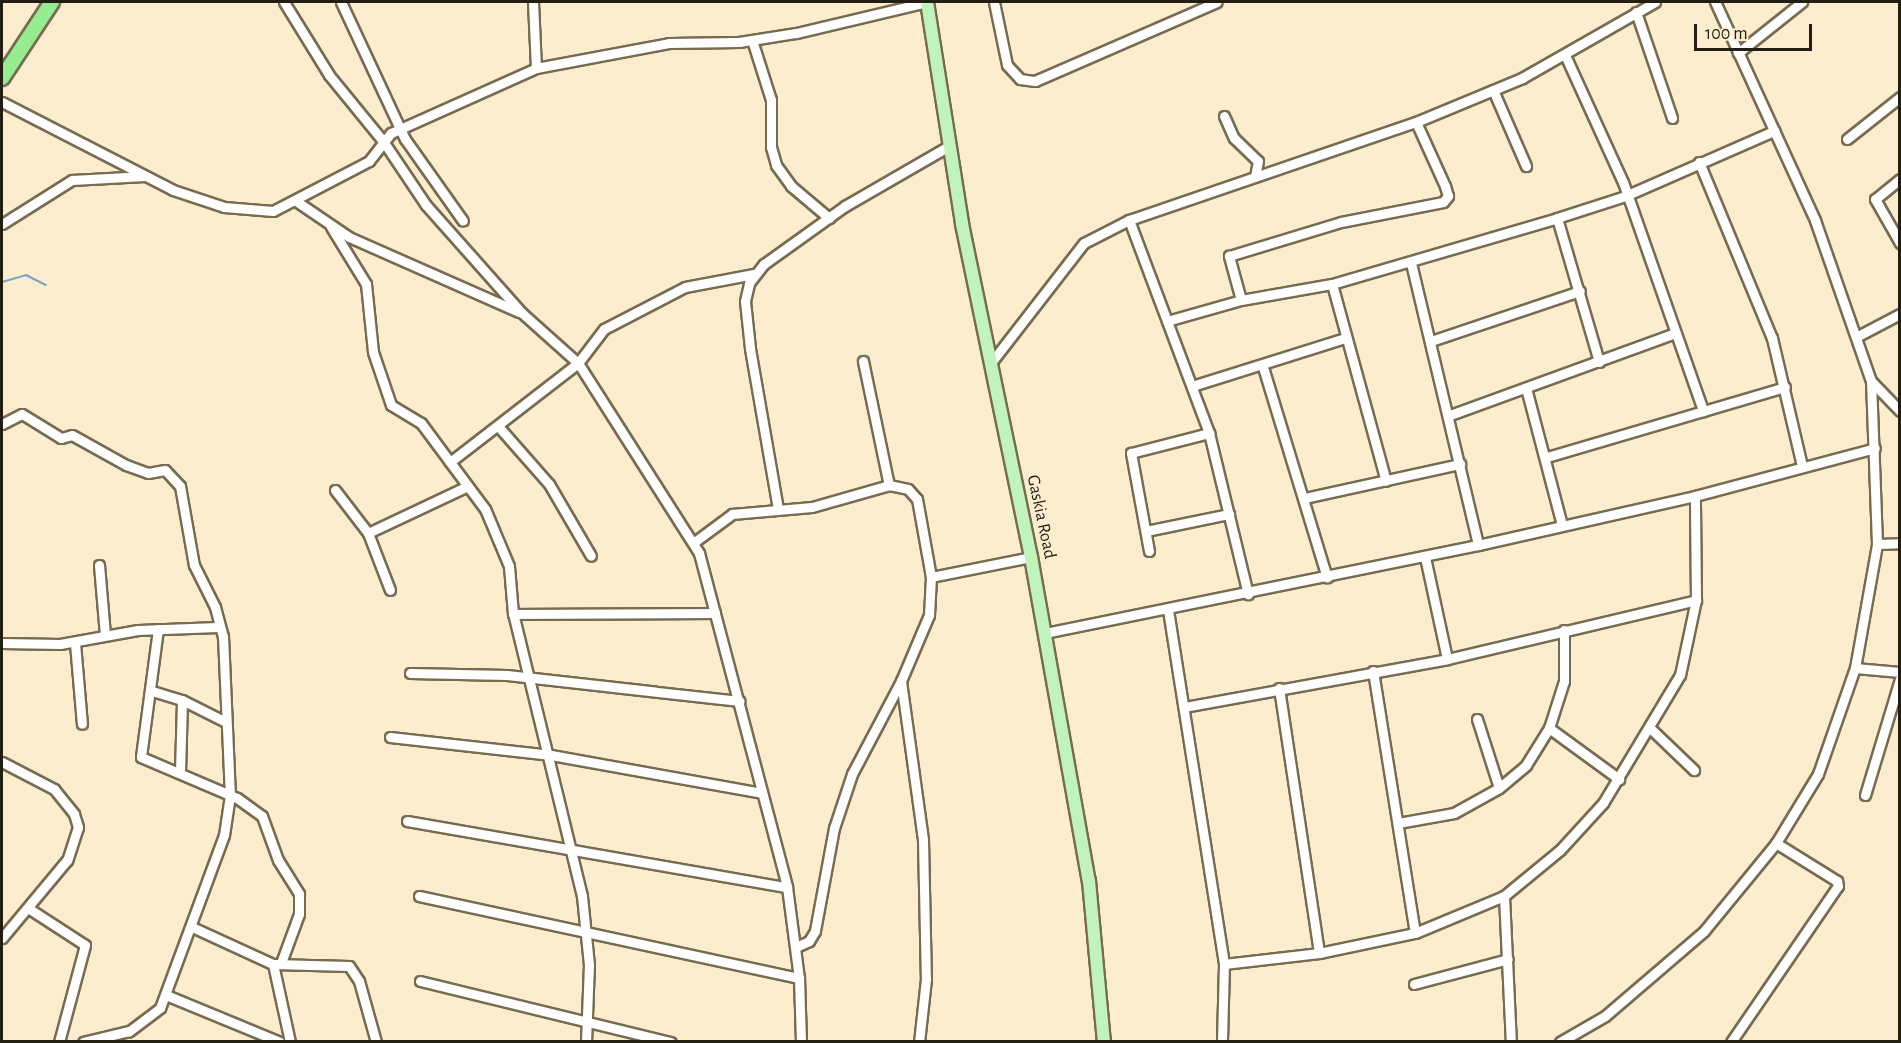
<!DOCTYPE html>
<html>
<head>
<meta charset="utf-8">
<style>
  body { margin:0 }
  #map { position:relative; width:1901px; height:1043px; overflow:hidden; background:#fbedce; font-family:"Alegreya Sans",sans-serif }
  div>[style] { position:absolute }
  .stream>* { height:2px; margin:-1px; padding:0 1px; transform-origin:1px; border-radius:1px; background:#77a3c9 }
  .roads { filter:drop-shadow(2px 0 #776b50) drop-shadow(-2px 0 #776b50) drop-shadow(0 2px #776b50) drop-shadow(0 -2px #776b50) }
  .minor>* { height:9px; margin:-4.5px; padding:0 4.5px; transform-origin:4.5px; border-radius:4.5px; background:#fff }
  .major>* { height:12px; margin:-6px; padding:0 6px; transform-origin:6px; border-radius:6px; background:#c0f4bc }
  .highway>* { height:14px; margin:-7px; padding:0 7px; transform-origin:7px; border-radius:7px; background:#96ec90 }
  span { translate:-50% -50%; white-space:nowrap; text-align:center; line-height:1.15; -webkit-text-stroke:4.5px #fbedce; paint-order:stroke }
  .street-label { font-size:18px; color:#231e12 }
  .frame { position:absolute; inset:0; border:3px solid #231e12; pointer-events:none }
  .scale { position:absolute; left:1694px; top:24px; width:118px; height:27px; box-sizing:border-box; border:3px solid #231e12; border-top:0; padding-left:8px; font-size:18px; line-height:21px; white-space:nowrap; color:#231e12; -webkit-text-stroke:4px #fbedce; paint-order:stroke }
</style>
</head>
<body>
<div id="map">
  <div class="stream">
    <i style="left:2px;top:282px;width:25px;rotate:-16deg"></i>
    <i style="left:26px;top:275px;width:22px;rotate:27deg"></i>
  </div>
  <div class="roads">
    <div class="minor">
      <i style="left:284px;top:2px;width:86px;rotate:58.3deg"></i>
      <i style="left:329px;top:75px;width:85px;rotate:50.7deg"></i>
      <i style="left:383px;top:141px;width:77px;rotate:56.1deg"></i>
      <i style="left:426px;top:205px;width:144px;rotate:48.4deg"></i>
      <i style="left:522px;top:313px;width:75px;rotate:41.8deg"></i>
      <i style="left:578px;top:363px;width:225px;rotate:57.5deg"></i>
      <i style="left:699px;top:553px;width:345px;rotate:75.2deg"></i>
      <i style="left:787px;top:887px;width:92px;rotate:82.5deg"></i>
      <i style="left:799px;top:978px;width:64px;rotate:88.2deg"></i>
      <i style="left:341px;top:2px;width:151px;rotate:65deg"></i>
      <i style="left:405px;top:139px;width:100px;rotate:54.7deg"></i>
      <i style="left:533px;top:2px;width:66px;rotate:87.4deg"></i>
      <i style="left:994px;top:2px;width:64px;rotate:78.3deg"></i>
      <i style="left:1007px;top:65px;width:19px;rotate:47deg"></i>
      <i style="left:1020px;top:79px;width:15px;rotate:8deg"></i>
      <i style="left:1035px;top:81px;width:198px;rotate:-23.5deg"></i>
      <i style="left:1636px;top:12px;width:112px;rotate:71.2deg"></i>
      <i style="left:752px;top:40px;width:63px;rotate:72.4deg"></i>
      <i style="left:771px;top:100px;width:47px;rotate:90deg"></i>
      <i style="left:771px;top:147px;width:19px;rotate:74deg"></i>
      <i style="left:776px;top:165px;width:26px;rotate:54deg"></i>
      <i style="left:791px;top:186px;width:50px;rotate:40.1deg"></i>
      <i style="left:1738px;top:53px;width:82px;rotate:-38.6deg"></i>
      <i style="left:1565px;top:55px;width:140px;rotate:65.5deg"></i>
      <i style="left:1623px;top:182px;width:243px;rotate:70.7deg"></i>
      <i style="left:1493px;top:90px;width:83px;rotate:66.5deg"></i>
      <i style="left:2px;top:102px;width:192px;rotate:27.2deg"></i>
      <i style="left:173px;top:190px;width:54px;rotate:18.4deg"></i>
      <i style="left:224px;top:207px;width:49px;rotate:4.7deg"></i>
      <i style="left:273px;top:211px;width:108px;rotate:-27.5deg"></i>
      <i style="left:369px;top:161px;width:36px;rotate:-52deg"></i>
      <i style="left:391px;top:133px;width:159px;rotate:-24.1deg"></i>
      <i style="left:536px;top:68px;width:135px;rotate:-10.6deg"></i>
      <i style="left:669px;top:43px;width:70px;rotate:-0.8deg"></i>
      <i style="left:739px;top:42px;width:58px;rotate:-9deg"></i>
      <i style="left:796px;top:33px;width:135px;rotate:-13.3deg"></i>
      <i style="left:1224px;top:116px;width:24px;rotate:66deg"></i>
      <i style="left:1234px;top:138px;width:33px;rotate:44deg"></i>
      <i style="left:1258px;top:161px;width:16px;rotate:101deg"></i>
      <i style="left:1847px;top:139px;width:68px;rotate:-38.4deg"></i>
      <i style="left:1699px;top:162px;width:191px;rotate:67.5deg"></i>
      <i style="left:1772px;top:338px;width:131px;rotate:76.8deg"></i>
      <i style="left:1900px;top:179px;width:32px;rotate:141deg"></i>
      <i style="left:1875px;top:199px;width:51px;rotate:60.4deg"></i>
      <i style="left:296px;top:201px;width:64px;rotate:34.2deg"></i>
      <i style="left:349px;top:237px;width:186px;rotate:23.8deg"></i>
      <i style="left:1557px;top:218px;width:150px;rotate:73.7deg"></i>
      <i style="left:1129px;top:220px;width:228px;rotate:69.4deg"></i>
      <i style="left:1209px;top:433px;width:166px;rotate:76.4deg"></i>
      <i style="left:2px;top:224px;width:83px;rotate:-32.2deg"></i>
      <i style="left:72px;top:180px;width:73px;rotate:-3.1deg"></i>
      <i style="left:331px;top:227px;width:67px;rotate:58.4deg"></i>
      <i style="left:366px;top:284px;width:68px;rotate:84.1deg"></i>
      <i style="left:373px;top:352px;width:56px;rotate:71.2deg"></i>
      <i style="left:391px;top:405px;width:35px;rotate:31deg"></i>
      <i style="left:421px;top:423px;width:49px;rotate:53.4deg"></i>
      <i style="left:1411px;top:263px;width:290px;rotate:76.6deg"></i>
      <i style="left:1332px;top:284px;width:204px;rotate:74.7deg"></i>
      <i style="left:1241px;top:300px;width:46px;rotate:-105.3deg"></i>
      <i style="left:1229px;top:256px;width:117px;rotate:-16.9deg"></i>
      <i style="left:1341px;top:222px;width:104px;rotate:-11.1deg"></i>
      <i style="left:1443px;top:202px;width:8px;rotate:-50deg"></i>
      <i style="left:1448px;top:196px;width:10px;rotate:-107deg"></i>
      <i style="left:1445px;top:186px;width:70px;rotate:-114.4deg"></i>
      <i style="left:1167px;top:321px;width:77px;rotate:-15.8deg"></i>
      <i style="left:1241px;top:300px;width:92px;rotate:-10deg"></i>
      <i style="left:1332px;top:284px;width:234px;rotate:-16.3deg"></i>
      <i style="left:1557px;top:218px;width:71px;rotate:-17.9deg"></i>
      <i style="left:1625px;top:196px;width:163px;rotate:-23.6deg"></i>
      <i style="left:1856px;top:337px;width:50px;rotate:-27.6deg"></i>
      <i style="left:1431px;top:341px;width:157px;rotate:-18.6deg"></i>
      <i style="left:863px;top:361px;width:127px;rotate:78.2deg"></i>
      <i style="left:990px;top:364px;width:153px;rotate:-52.2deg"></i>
      <i style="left:1084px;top:243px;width:51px;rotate:-27.1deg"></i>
      <i style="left:1129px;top:220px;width:303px;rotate:-18.9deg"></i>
      <i style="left:1416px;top:122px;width:115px;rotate:-22.5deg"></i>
      <i style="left:1522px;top:78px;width:153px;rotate:-29.7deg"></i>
      <i style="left:1263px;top:367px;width:220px;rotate:73.1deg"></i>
      <i style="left:1871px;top:381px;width:42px;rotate:46deg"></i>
      <i style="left:1192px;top:386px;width:160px;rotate:-17.4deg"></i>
      <i style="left:1526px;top:388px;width:142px;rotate:75.3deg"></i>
      <i style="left:1450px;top:415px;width:239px;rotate:-20deg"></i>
      <i style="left:2px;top:424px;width:22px;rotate:-27deg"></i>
      <i style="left:22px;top:414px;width:46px;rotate:31.6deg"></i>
      <i style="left:61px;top:438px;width:11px;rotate:-15deg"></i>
      <i style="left:72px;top:435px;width:62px;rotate:29.1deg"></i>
      <i style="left:126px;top:465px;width:23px;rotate:20deg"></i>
      <i style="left:148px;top:473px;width:17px;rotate:-10deg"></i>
      <i style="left:165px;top:470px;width:22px;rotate:47deg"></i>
      <i style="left:180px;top:486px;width:80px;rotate:80deg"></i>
      <i style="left:194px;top:565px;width:47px;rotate:63.4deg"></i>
      <i style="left:215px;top:607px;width:30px;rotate:75deg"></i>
      <i style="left:223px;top:636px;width:159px;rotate:87.5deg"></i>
      <i style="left:230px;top:795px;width:40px;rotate:98.5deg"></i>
      <i style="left:224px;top:835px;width:184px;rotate:110.3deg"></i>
      <i style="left:160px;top:1008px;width:39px;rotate:143deg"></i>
      <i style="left:129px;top:1031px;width:47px;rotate:166.6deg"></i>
      <i style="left:498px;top:426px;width:77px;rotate:48.7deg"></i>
      <i style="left:549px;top:484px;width:83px;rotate:59.7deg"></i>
      <i style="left:1547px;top:457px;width:248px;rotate:-16.4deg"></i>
      <i style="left:335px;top:490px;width:54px;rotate:52.5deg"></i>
      <i style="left:368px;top:533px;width:110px;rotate:-25.2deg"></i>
      <i style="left:1305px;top:498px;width:159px;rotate:-12.4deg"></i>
      <i style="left:778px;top:509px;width:163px;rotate:-99.9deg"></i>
      <i style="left:750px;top:348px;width:47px;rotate:-96.1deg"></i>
      <i style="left:745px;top:301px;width:18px;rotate:-77deg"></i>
      <i style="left:749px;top:283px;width:24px;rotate:-52deg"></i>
      <i style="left:764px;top:264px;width:100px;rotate:-35.6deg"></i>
      <i style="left:845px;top:206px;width:120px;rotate:-30deg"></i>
      <i style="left:1146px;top:531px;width:85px;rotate:-11.6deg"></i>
      <i style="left:368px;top:533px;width:61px;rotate:68.9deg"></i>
      <i style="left:693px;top:543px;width:49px;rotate:-36.6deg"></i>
      <i style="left:732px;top:514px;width:80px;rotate:-5deg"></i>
      <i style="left:812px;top:507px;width:80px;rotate:-15.9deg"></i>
      <i style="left:889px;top:485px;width:19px;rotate:12deg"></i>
      <i style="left:908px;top:489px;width:13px;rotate:48deg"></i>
      <i style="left:917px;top:499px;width:79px;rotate:79.8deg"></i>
      <i style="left:931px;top:577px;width:38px;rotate:93deg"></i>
      <i style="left:929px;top:615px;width:72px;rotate:113deg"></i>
      <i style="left:901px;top:681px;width:105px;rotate:117.8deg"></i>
      <i style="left:852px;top:774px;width:57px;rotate:108.4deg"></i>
      <i style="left:834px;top:828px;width:105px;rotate:100.5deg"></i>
      <i style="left:815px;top:931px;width:12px;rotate:121deg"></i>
      <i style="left:809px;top:941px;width:14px;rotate:155deg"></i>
      <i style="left:1877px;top:544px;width:23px;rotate:-2deg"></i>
      <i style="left:1149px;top:551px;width:100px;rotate:-100.4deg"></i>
      <i style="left:1131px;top:453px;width:81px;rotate:-14.4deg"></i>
      <i style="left:1425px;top:557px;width:104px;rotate:77.8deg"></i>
      <i style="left:99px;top:565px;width:70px;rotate:85.1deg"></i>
      <i style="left:931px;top:577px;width:102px;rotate:-11.3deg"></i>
      <i style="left:1168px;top:610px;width:358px;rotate:81deg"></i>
      <i style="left:1224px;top:964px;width:78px;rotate:91.5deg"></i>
      <i style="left:513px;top:614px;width:202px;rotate:-0.3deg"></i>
      <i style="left:158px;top:629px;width:129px;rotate:97.6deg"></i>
      <i style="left:141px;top:757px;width:104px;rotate:23.1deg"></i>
      <i style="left:237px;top:798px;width:31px;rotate:36deg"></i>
      <i style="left:262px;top:816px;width:47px;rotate:70deg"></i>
      <i style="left:278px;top:860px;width:40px;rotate:58deg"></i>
      <i style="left:299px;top:894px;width:20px;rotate:90deg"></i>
      <i style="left:299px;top:914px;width:52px;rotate:110.2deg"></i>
      <i style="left:1045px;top:633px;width:442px;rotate:-11.5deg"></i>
      <i style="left:1478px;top:545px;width:222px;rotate:-12.7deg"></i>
      <i style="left:1695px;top:496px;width:186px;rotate:-14.9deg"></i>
      <i style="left:2px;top:643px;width:58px;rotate:1deg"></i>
      <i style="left:60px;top:644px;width:79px;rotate:-10.2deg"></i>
      <i style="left:138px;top:630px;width:80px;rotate:-2.1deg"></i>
      <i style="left:75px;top:643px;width:81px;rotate:85.1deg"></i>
      <i style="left:1855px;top:668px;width:45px;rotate:5.1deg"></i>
      <i style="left:1373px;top:671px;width:265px;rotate:80.9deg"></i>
      <i style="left:410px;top:673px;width:97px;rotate:1.2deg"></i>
      <i style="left:507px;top:675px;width:234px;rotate:6.4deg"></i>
      <i style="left:901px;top:681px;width:161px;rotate:82.1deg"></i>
      <i style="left:923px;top:840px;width:139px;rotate:88.8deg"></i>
      <i style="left:926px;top:979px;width:63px;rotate:96.3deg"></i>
      <i style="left:1279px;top:688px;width:268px;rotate:81.4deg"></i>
      <i style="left:152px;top:691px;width:31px;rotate:17deg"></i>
      <i style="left:182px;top:700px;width:49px;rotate:26.6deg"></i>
      <i style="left:1184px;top:707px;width:267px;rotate:-10.3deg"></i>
      <i style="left:1447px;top:659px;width:256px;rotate:-13.3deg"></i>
      <i style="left:1477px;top:719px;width:72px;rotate:72.3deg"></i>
      <i style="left:1549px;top:728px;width:87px;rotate:36.1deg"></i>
      <i style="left:1650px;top:728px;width:61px;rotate:43.7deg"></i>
      <i style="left:390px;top:737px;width:162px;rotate:6.4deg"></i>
      <i style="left:551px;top:755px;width:214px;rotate:10.2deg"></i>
      <i style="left:2px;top:762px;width:59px;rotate:27.4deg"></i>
      <i style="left:54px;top:789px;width:32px;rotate:51deg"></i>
      <i style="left:74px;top:814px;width:14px;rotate:73deg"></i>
      <i style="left:78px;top:827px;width:35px;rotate:108deg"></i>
      <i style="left:67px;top:860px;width:102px;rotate:129.8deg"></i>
      <i style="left:180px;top:772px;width:72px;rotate:-88.4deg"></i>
      <i style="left:1865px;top:795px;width:121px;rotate:-73.2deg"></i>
      <i style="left:407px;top:821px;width:386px;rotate:9.9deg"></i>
      <i style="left:1398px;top:823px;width:57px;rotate:-10.1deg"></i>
      <i style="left:1454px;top:813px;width:51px;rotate:-29.1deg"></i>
      <i style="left:1499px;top:788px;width:35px;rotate:-40deg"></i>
      <i style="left:1526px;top:765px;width:44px;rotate:-58.1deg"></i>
      <i style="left:1549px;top:728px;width:49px;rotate:-72.3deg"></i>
      <i style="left:1564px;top:681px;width:51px;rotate:-90deg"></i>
      <i style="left:419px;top:896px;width:389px;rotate:12.2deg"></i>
      <i style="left:1504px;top:896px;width:146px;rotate:87.3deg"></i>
      <i style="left:28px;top:908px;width:68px;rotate:33deg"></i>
      <i style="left:85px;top:945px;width:100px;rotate:105deg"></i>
      <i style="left:192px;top:927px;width:89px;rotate:24.6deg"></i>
      <i style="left:273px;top:964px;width:76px;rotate:1.5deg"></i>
      <i style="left:349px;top:966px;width:18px;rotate:56deg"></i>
      <i style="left:359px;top:981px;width:63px;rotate:74.4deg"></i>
      <i style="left:273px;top:964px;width:80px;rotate:77.7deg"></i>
      <i style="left:1224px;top:964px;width:96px;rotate:-6.6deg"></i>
      <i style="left:1319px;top:953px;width:98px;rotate:-11.8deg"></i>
      <i style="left:1415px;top:933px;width:96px;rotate:-22.6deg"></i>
      <i style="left:1504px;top:896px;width:72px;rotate:-39.4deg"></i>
      <i style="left:1560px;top:850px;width:64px;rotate:-47.5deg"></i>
      <i style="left:1603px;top:803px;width:149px;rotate:-59deg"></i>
      <i style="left:1680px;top:675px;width:77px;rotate:-78deg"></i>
      <i style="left:1696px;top:600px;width:104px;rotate:-90.6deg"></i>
      <i style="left:420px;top:981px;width:258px;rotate:13.7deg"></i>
      <i style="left:1414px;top:984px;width:97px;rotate:-14.9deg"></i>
      <i style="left:166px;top:995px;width:123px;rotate:22.4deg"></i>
      <i style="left:586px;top:1042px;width:77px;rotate:-87.8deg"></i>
      <i style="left:589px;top:965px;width:69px;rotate:-95.8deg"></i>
      <i style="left:582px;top:896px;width:290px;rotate:-103.7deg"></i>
      <i style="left:513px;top:614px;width:48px;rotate:-94.8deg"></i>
      <i style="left:509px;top:566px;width:62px;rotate:-112.8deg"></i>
      <i style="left:485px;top:509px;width:59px;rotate:-126.7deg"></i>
      <i style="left:450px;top:462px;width:162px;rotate:-37.7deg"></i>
      <i style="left:578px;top:363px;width:43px;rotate:-52.6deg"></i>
      <i style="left:604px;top:329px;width:91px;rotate:-27.4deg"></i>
      <i style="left:685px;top:287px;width:70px;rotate:-10.7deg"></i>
      <i style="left:1560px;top:1042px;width:52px;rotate:-30deg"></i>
      <i style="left:1605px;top:1016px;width:130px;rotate:-40.6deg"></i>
      <i style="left:1704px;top:931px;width:114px;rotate:-50.7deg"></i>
      <i style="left:1776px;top:843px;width:81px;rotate:-58.7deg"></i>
      <i style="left:1818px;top:774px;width:112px;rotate:-70.8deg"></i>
      <i style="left:1855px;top:668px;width:126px;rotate:-79.9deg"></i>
      <i style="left:1877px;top:544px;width:163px;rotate:-92.1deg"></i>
      <i style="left:1871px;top:381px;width:170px;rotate:-109.2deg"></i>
      <i style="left:1815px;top:220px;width:240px;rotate:-114.6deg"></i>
      <i style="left:1731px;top:1042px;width:189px;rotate:-55.6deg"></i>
      <i style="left:1838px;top:886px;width:5px;rotate:-101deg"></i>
      <i style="left:1837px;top:881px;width:72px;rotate:-148.1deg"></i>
    </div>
    <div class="major">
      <i style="left:927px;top:2px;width:225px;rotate:81deg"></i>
      <i style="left:962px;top:224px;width:340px;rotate:78.3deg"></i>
      <i style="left:1031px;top:557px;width:329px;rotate:79.9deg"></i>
      <i style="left:1089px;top:881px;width:162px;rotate:84.7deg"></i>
    </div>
    <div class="highway">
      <i style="left:2px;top:78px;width:91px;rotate:-56.7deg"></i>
    </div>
  </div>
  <div class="street-label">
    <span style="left:1041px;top:517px;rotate:78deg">Gaskia Road</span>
  </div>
  <div class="frame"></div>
  <div class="scale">100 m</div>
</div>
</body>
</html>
